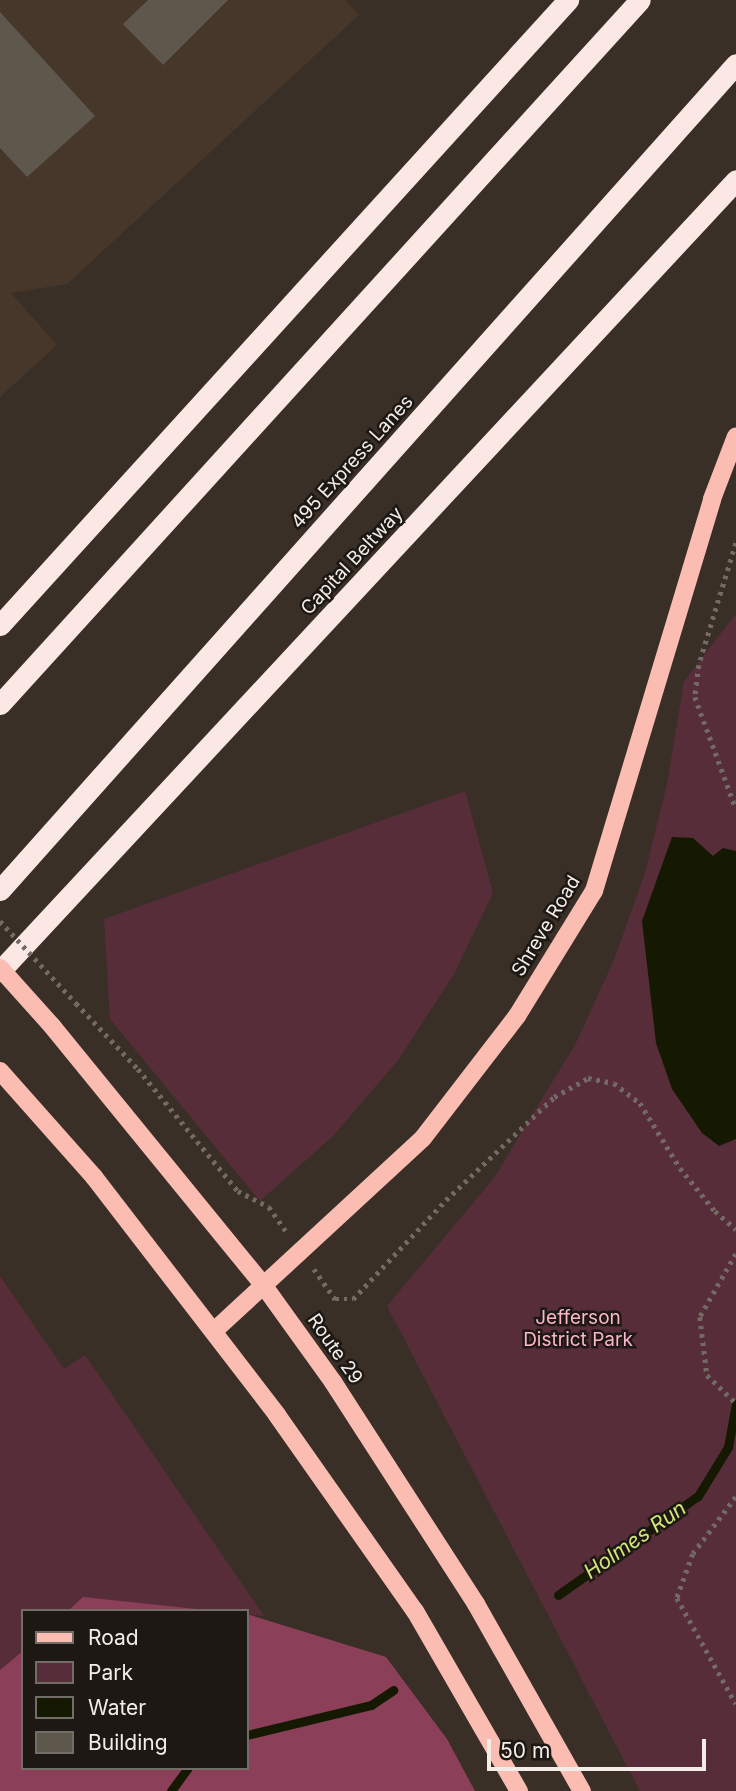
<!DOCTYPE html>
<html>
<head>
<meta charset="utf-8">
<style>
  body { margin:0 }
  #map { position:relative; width:736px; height:1791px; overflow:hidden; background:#392f27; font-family:Inter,sans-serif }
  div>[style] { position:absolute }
  .built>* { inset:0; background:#47372b }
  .green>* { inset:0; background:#582d3a }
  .forest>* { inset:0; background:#8c3f59 }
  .water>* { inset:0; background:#151902 }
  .stream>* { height:9px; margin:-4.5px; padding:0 4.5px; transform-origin:4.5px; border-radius:4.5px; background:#151902 }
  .building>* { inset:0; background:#5e584c }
  .path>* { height:4.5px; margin-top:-2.25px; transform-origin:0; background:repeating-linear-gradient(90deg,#736a63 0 3.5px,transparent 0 8.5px) }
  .major>* { height:18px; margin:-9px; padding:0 9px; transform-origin:9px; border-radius:9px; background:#fbbdb2 }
  .highway>* { height:21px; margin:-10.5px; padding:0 10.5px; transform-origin:10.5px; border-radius:10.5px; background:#fbe8e4 }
  .path-bridge>* { height:4.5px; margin-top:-2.25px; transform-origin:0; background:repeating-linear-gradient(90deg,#736a63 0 3.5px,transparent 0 8.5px) }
  .major-bridge>* { height:18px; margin:-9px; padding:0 9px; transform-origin:9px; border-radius:9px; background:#fbbdb2 }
  span { translate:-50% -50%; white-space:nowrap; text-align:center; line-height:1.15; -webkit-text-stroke:5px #1d1814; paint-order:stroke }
  .street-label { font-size:19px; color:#f4ede7 }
  .park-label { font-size:19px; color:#fbb6c9 }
  .water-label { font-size:21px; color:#d2e576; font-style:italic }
  .legend { position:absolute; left:21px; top:1609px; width:228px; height:161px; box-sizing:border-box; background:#1d1814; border:2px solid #736d68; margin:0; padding:9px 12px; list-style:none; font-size:21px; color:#f4ede7 }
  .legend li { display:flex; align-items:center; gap:14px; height:35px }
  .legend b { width:35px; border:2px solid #736d68 }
  .scale { position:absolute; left:487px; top:1739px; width:219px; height:32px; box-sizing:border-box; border:4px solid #f4ede7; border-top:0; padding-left:9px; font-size:21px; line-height:24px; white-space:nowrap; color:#f4ede7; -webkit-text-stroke:5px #1d1814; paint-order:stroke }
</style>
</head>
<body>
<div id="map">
  <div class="built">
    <i style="clip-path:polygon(0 0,345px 0,359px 15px,67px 284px,11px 293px,57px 345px,0 397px)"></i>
  </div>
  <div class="green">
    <i style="clip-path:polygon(736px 614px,736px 1791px,640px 1791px,387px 1306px,494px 1178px,576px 1043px,614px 960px,645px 873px,667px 784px,684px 681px)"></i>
    <i style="clip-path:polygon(465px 791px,493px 893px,454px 974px,399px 1059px,333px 1136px,260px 1201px,110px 1019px,104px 919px)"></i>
    <i style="clip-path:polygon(0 1276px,64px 1369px,85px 1355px,264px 1616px,84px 1598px,68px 1611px,23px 1611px,23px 1651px,0 1670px)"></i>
  </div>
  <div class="forest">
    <i style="clip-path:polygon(83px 1597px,215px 1611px,68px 1611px)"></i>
    <i style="clip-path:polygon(247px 1614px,386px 1657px,447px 1739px,475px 1791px,0 1791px,0 1670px,23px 1651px,23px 1768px,247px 1768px)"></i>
  </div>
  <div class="water">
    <i style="clip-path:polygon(672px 837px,693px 838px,713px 856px,723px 848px,736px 851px,736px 1139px,719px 1146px,702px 1133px,672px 1089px,656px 1043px,642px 921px)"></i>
  </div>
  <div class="stream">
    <i style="left:558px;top:1595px;width:171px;rotate:-35.3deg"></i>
    <i style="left:698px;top:1496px;width:57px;rotate:-58.5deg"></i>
    <i style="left:728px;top:1447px;width:44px;rotate:-79.5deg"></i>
    <i style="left:247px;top:1735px;width:128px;rotate:-13.6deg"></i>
    <i style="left:371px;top:1705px;width:27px;rotate:-34deg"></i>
    <i style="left:171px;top:1791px;width:29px;rotate:-54deg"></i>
  </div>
  <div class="building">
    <i style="clip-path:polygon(148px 0,228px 0,163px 65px,123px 24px)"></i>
    <i style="clip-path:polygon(0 12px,95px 116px,27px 177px,0 148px)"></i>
  </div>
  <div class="path">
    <i style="left:736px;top:543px;width:127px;rotate:106.9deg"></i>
    <i style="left:699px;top:665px;width:32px;rotate:97deg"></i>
    <i style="left:695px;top:697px;width:119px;rotate:69.9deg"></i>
    <i style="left:76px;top:1003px;width:91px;rotate:46.8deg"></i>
    <i style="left:138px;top:1069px;width:158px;rotate:50.7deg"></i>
    <i style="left:238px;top:1191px;width:35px;rotate:27deg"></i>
    <i style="left:269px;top:1207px;width:33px;rotate:55deg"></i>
    <i style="left:736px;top:1254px;width:73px;rotate:119.7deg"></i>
    <i style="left:700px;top:1317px;width:58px;rotate:83.1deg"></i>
    <i style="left:707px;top:1375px;width:40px;rotate:44deg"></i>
    <i style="left:314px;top:1269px;width:37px;rotate:55deg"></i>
    <i style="left:335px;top:1299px;width:18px"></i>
    <i style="left:353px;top:1299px;width:136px;rotate:-46.8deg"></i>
    <i style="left:446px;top:1200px;width:149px;rotate:-43.6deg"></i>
    <i style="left:554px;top:1097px;width:39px;rotate:-29deg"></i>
    <i style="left:588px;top:1078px;width:26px;rotate:11deg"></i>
    <i style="left:614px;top:1083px;width:33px;rotate:38deg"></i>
    <i style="left:640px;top:1103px;width:76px;rotate:58.4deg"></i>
    <i style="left:680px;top:1168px;width:55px;rotate:50.9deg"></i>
    <i style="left:715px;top:1211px;width:28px;rotate:41deg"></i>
    <i style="left:736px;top:1497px;width:71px;rotate:127deg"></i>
    <i style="left:693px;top:1554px;width:47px;rotate:110deg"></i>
    <i style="left:677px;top:1598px;width:121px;rotate:60.9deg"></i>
  </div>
  <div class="major">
    <i style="left:52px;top:1026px;width:335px;rotate:50.8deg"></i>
    <i style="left:264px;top:1286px;width:118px;rotate:54.3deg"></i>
    <i style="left:333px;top:1382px;width:264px;rotate:57.2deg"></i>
    <i style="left:476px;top:1604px;width:215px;rotate:60.5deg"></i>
    <i style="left:0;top:1071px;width:142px;rotate:48.4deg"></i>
    <i style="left:94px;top:1177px;width:300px;rotate:52.4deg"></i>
    <i style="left:277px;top:1415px;width:240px;rotate:54.9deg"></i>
    <i style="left:415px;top:1611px;width:208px;rotate:60deg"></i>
    <i style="left:214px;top:1331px;width:284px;rotate:-42.7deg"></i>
    <i style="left:423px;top:1138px;width:154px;rotate:-52.4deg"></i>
    <i style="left:517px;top:1016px;width:147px;rotate:-58.4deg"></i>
    <i style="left:594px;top:891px;width:409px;rotate:-73.2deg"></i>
    <i style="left:712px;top:499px;width:67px;rotate:-69.1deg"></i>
  </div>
  <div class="highway">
    <i style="left:0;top:625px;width:845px;rotate:-47.74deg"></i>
    <i style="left:0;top:704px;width:951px;rotate:-47.73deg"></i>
    <i style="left:0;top:890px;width:1106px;rotate:-48.3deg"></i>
    <i style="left:0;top:971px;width:1080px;rotate:-47.06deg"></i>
  </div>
  <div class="path-bridge">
    <i style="left:0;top:921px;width:112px;rotate:47.2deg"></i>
  </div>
  <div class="major-bridge">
    <i style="left:0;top:968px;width:78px;rotate:48.1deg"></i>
  </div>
  <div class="street-label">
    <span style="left:352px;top:462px;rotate:-48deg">495 Express Lanes</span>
    <span style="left:352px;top:561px;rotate:-47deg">Capital Beltway</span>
    <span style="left:546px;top:926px;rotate:-59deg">Shreve Road</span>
    <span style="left:335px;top:1349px;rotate:55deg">Route 29</span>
  </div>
  <div class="park-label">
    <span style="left:578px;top:1329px">Jefferson<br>District Park</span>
  </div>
  <div class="water-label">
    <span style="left:635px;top:1540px;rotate:-35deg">Holmes Run</span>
  </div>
  <ul class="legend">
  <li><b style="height:9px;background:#fbbdb2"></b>Road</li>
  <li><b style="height:19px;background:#582d3a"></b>Park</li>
  <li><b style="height:19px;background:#151902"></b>Water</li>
  <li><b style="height:19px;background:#5e584c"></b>Building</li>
  </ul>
  <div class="scale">50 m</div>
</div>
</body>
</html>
